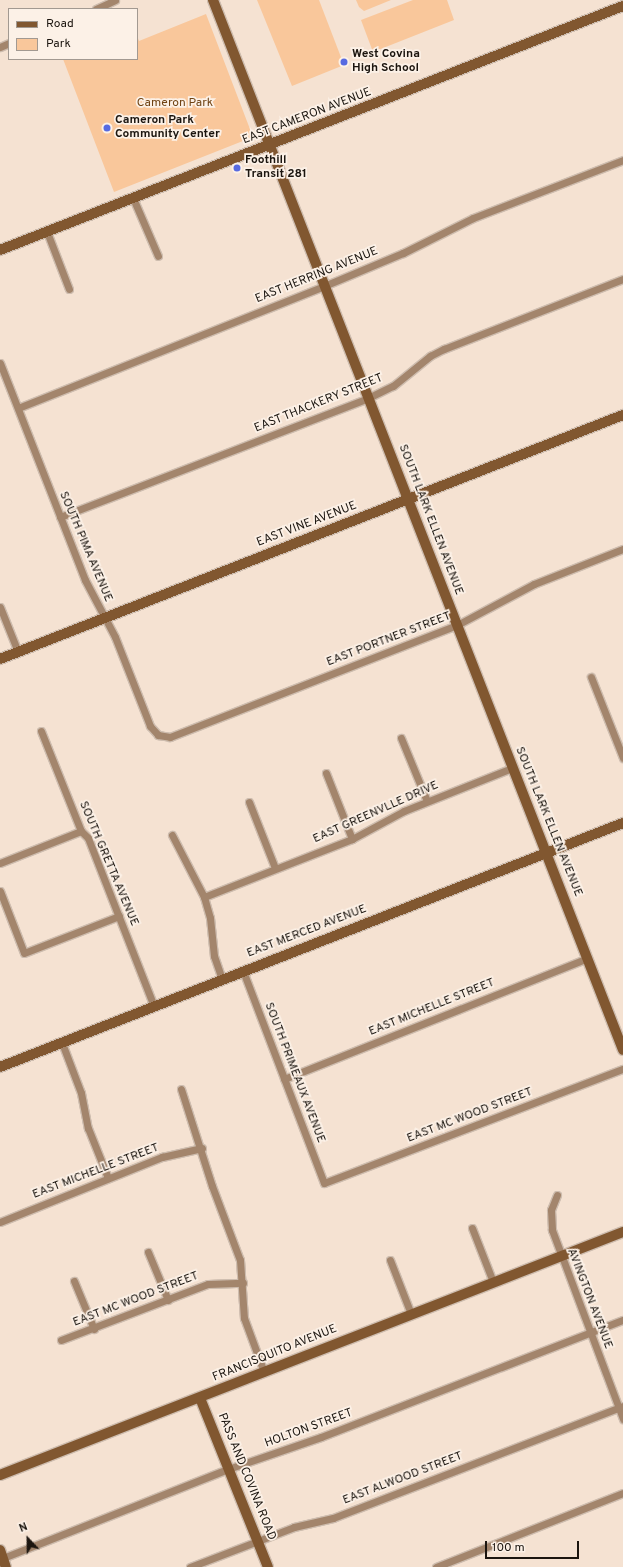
<!DOCTYPE html>
<html>
<head>
<meta charset="utf-8">
<style>
  body { margin:0 }
  #map { position:relative; width:623px; height:1567px; overflow:hidden; background:#f5e2d2; font-family:Overpass,sans-serif }
  div>[style] { position:absolute }
  .green>* { inset:0; background:#f9c79b }
  .roads { filter:drop-shadow(1px 0 #cebdaf) drop-shadow(-1px 0 #cebdaf) drop-shadow(0 1px #cebdaf) drop-shadow(0 -1px #cebdaf) }
  .street>* { height:7px; margin:-3.5px; padding:0 3.5px; transform-origin:3.5px; border-radius:3.5px; background:#a3856c }
  .secondary>* { height:10px; margin:-5px; padding:0 5px; transform-origin:5px; border-radius:5px; background:#815730 }
  .dots>* { width:11px; height:11px; translate:-50% -50%; box-sizing:border-box; border:2px solid #fcf1e7; border-radius:50% }
  span { translate:-50% -50%; white-space:nowrap; text-align:center; line-height:1.15; -webkit-text-stroke:3.5px #fcf1e7; paint-order:stroke }
  .poi-label { font-size:12px; color:#1b150f; font-weight:700 }
  .left { translate:0 -50%; text-align:left }
  .park-label { font-size:12px; color:#704313 }
  .street-label { font-size:12px; color:#1b150f }
  .legend { position:absolute; left:8px; top:8px; width:130px; height:52px; box-sizing:border-box; background:#fcf1e7; border:1px solid #a29991; margin:0; padding:5px 7px; list-style:none; font-size:12px; color:#1b150f }
  .legend li { display:flex; align-items:center; gap:8px; height:20px }
  .legend b { width:20px; border:1px solid #a29991 }
  .north { position:absolute; left:8px; top:1519px; width:40px; height:40px; -webkit-text-stroke:3px #fcf1e7; paint-order:stroke; rotate:338deg; font-size:11px; font-weight:700; line-height:16px; text-align:center; color:#1b150f }
  .north::after { content:''; display:block; margin:auto; width:14px; height:18px; background:#1b150f; clip-path:polygon(50% 0,100% 100%,50% 72%,0 100%) }
  .scale { position:absolute; left:485px; top:1541px; width:94px; height:18px; box-sizing:border-box; border:2px solid #1b150f; border-top:0; padding-left:5px; font-size:12px; line-height:14px; white-space:nowrap; color:#1b150f; -webkit-text-stroke:3px #fcf1e7; paint-order:stroke }
</style>
</head>
<body>
<div id="map">
  <div class="green">
    <i style="clip-path:polygon(257px 0,319px 0,344px 65px,292px 86px)"></i>
    <i style="clip-path:polygon(356px 0,391px 0,364px 11px,359px 7px)"></i>
    <i style="clip-path:polygon(413px 0,447px 0,454px 20px,373px 52px,361px 20px)"></i>
    <i style="clip-path:polygon(206px 14px,253px 137px,114px 192px,63px 59px,137px 59px,137px 36px,139px 41px)"></i>
  </div>
  <div class="roads">
    <div class="street">
      <i style="left:96px;top:9px;width:21px;rotate:-25deg"></i>
      <i style="left:0;top:47px;width:10px;rotate:-24deg"></i>
      <i style="left:133px;top:198px;width:63px;rotate:66.7deg"></i>
      <i style="left:47px;top:232px;width:61px;rotate:68.9deg"></i>
      <i style="left:0;top:363px;width:233px;rotate:68.6deg"></i>
      <i style="left:85px;top:580px;width:64px;rotate:62.2deg"></i>
      <i style="left:115px;top:637px;width:96px;rotate:68.5deg"></i>
      <i style="left:150px;top:726px;width:12px;rotate:48deg"></i>
      <i style="left:158px;top:735px;width:12px;rotate:9deg"></i>
      <i style="left:170px;top:737px;width:308px;rotate:-21.3deg"></i>
      <i style="left:457px;top:625px;width:87px;rotate:-28deg"></i>
      <i style="left:534px;top:584px;width:96px;rotate:-21.5deg"></i>
      <i style="left:18px;top:408px;width:329px;rotate:-21.7deg"></i>
      <i style="left:324px;top:286px;width:86px;rotate:-22.7deg"></i>
      <i style="left:403px;top:253px;width:78px;rotate:-26.6deg"></i>
      <i style="left:473px;top:218px;width:161px;rotate:-21.1deg"></i>
      <i style="left:60px;top:517px;width:330px;rotate:-21.1deg"></i>
      <i style="left:368px;top:398px;width:28px;rotate:-26deg"></i>
      <i style="left:393px;top:386px;width:48px;rotate:-39deg"></i>
      <i style="left:430px;top:356px;width:16px;rotate:-27deg"></i>
      <i style="left:444px;top:349px;width:192px;rotate:-21.4deg"></i>
      <i style="left:0;top:607px;width:48px;rotate:68.2deg"></i>
      <i style="left:591px;top:677px;width:87px;rotate:68.4deg"></i>
      <i style="left:41px;top:731px;width:108px;rotate:68.2deg"></i>
      <i style="left:81px;top:831px;width:10px;rotate:45deg"></i>
      <i style="left:88px;top:838px;width:180px;rotate:68.6deg"></i>
      <i style="left:401px;top:738px;width:68px;rotate:67.6deg"></i>
      <i style="left:326px;top:773px;width:71px;rotate:68.5deg"></i>
      <i style="left:249px;top:802px;width:71px;rotate:68.5deg"></i>
      <i style="left:172px;top:835px;width:70px;rotate:62.7deg"></i>
      <i style="left:204px;top:897px;width:22px;rotate:74deg"></i>
      <i style="left:210px;top:918px;width:38px;rotate:84deg"></i>
      <i style="left:214px;top:956px;width:24px;rotate:71deg"></i>
      <i style="left:0;top:863px;width:87px;rotate:-21.6deg"></i>
      <i style="left:0;top:891px;width:66px;rotate:68.8deg"></i>
      <i style="left:24px;top:953px;width:102px;rotate:-21.3deg"></i>
      <i style="left:204px;top:897px;width:159px;rotate:-21.4deg"></i>
      <i style="left:352px;top:839px;width:59px;rotate:-28.3deg"></i>
      <i style="left:404px;top:811px;width:116px;rotate:-21.7deg"></i>
      <i style="left:243px;top:971px;width:227px;rotate:69.1deg"></i>
      <i style="left:324px;top:1183px;width:320px;rotate:-20.9deg"></i>
      <i style="left:62px;top:1043px;width:53px;rotate:69.2deg"></i>
      <i style="left:81px;top:1093px;width:36px;rotate:79deg"></i>
      <i style="left:88px;top:1128px;width:54px;rotate:68.2deg"></i>
      <i style="left:284px;top:1079px;width:327px;rotate:-21.7deg"></i>
      <i style="left:181px;top:1089px;width:102px;rotate:72.3deg"></i>
      <i style="left:212px;top:1186px;width:79px;rotate:69.3deg"></i>
      <i style="left:240px;top:1260px;width:58px;rotate:86.1deg"></i>
      <i style="left:244px;top:1318px;width:58px;rotate:69.7deg"></i>
      <i style="left:557px;top:1195px;width:16px;rotate:112deg"></i>
      <i style="left:551px;top:1210px;width:20px;rotate:87deg"></i>
      <i style="left:552px;top:1230px;width:202px;rotate:69.4deg"></i>
      <i style="left:0;top:1222px;width:175px;rotate:-21.9deg"></i>
      <i style="left:162px;top:1157px;width:41px;rotate:-12.7deg"></i>
      <i style="left:472px;top:1228px;width:58px;rotate:68.7deg"></i>
      <i style="left:148px;top:1252px;width:52px;rotate:67.4deg"></i>
      <i style="left:390px;top:1260px;width:58px;rotate:68.7deg"></i>
      <i style="left:74px;top:1281px;width:52px;rotate:67.4deg"></i>
      <i style="left:61px;top:1340px;width:157px;rotate:-20.9deg"></i>
      <i style="left:208px;top:1284px;width:35px;rotate:-2deg"></i>
      <i style="left:3px;top:1558px;width:242px;rotate:-21.6deg"></i>
      <i style="left:228px;top:1469px;width:98px;rotate:-19deg"></i>
      <i style="left:321px;top:1437px;width:324px;rotate:-21.2deg"></i>
      <i style="left:190px;top:1567px;width:111px;rotate:-21deg"></i>
      <i style="left:294px;top:1527px;width:40px;rotate:-13deg"></i>
      <i style="left:333px;top:1518px;width:311px;rotate:-21.1deg"></i>
      <i style="left:436px;top:1567px;width:201px;rotate:-21.6deg"></i>
    </div>
    <div class="secondary">
      <i style="left:213px;top:0;width:1127px;rotate:68.67deg"></i>
      <i style="left:0;top:250px;width:669px;rotate:-21.39deg"></i>
      <i style="left:0;top:659px;width:669px;rotate:-21.39deg"></i>
      <i style="left:0;top:1067px;width:669px;rotate:-21.39deg"></i>
      <i style="left:200px;top:1398px;width:182px;rotate:68.1deg"></i>
      <i style="left:0;top:1475px;width:669px;rotate:-21.31deg"></i>
      <i style="left:0;top:1550px;width:18px;rotate:71deg"></i>
    </div>
  </div>
  <div class="dots">
    <i style="left:344px;top:62px;background:#576ae1"></i>
    <i style="left:107px;top:128px;background:#576ae1"></i>
    <i style="left:237px;top:168px;background:#576ae1"></i>
  </div>
  <div class="poi-label">
    <span class="left" style="left:352px;top:62px">West Covina<br>High School</span>
    <span class="left" style="left:115px;top:128px">Cameron Park<br>Community Center</span>
    <span class="left" style="left:245px;top:168px">Foothill<br>Transit 281</span>
  </div>
  <div class="park-label">
    <span style="left:175px;top:104px">Cameron Park</span>
  </div>
  <div class="street-label">
    <span style="left:307px;top:117px;rotate:-21deg">EAST CAMERON AVENUE</span>
    <span style="left:317px;top:276px;rotate:-22deg">EAST HERRING AVENUE</span>
    <span style="left:319px;top:404px;rotate:-22deg">EAST THACKERY STREET</span>
    <span style="left:430px;top:520px;rotate:69deg">SOUTH LARK ELLEN AVENUE</span>
    <span style="left:307px;top:525px;rotate:-21deg">EAST VINE AVENUE</span>
    <span style="left:85px;top:547px;rotate:67deg">SOUTH PIMA AVENUE</span>
    <span style="left:389px;top:640px;rotate:-21deg">EAST PORTNER STREET</span>
    <span style="left:376px;top:813px;rotate:-24deg">EAST GREENVLLE DRIVE</span>
    <span style="left:548px;top:822px;rotate:68deg">SOUTH LARK ELLEN AVENUE</span>
    <span style="left:108px;top:864px;rotate:67deg">SOUTH GRETTA AVENUE</span>
    <span style="left:307px;top:932px;rotate:-21deg">EAST MERCED AVENUE</span>
    <span style="left:432px;top:1008px;rotate:-22deg">EAST MICHELLE STREET</span>
    <span style="left:294px;top:1073px;rotate:69deg">SOUTH PRIMEAUX AVENUE</span>
    <span style="left:470px;top:1116px;rotate:-21deg">EAST MC WOOD STREET</span>
    <span style="left:96px;top:1172px;rotate:-21deg">EAST MICHELLE STREET</span>
    <span style="left:589px;top:1299px;rotate:69deg">AVINGTON AVENUE</span>
    <span style="left:136px;top:1300px;rotate:-21deg">EAST MC WOOD STREET</span>
    <span style="left:275px;top:1354px;rotate:-22deg">FRANCISQUITO AVENUE</span>
    <span style="left:309px;top:1429px;rotate:-20deg">HOLTON STREET</span>
    <span style="left:246px;top:1477px;rotate:68deg">PASS AND COVINA ROAD</span>
    <span style="left:403px;top:1479px;rotate:-21deg">EAST ALWOOD STREET</span>
  </div>
  <ul class="legend">
  <li><b style="height:5px;background:#815730"></b>Road</li>
  <li><b style="height:11px;background:#f9c79b"></b>Park</li>
  </ul>
  <div class="north">N</div>
  <div class="scale">100 m</div>
</div>
</body>
</html>
